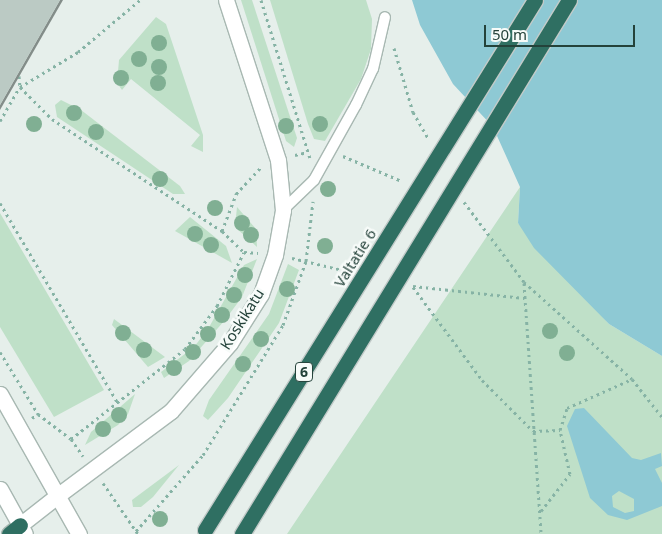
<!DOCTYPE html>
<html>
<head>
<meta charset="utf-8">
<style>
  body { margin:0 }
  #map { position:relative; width:662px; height:534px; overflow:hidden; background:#e6efeb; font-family:"Noto Sans",sans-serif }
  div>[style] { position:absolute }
  .green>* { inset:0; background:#bfe0c8 }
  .water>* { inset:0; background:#8ec9d4 }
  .path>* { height:3px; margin-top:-1.5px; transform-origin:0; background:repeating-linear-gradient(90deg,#86b3a5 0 2.5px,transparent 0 6.5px) }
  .roads { filter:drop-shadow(1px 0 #a8b8b2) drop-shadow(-1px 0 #a8b8b2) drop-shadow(0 1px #a8b8b2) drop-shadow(0 -1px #a8b8b2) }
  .lane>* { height:10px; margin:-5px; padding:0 5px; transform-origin:5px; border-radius:5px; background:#fff }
  .street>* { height:15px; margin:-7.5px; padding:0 7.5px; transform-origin:7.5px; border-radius:7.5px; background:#fff }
  .secondary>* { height:15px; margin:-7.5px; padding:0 7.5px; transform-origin:7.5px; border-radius:7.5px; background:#fff }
  .highway>* { height:15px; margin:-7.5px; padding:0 7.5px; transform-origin:7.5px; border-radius:7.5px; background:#2f6f62 }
  .bridges { filter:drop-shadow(1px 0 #c2cac8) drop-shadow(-1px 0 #c2cac8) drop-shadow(0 1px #c2cac8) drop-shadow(0 -1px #c2cac8) }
  .highway-bridge>* { height:15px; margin:-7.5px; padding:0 7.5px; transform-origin:7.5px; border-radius:7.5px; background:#2f6f62 }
  .trees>* { width:16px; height:16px; margin:-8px; border-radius:50%; background:#80af93 }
  .shaded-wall>* { inset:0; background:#838d89 }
  .building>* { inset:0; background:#bbcac4 }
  span { translate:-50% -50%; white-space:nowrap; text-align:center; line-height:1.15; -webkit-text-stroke:5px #f7fbf9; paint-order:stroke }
  .shield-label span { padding:1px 4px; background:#f7fbf9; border:1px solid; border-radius:4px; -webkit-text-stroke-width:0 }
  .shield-label { font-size:14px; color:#24423a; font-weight:700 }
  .street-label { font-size:15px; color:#24423a }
  .scale { position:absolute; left:484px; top:25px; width:151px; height:22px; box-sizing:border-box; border:2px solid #24423a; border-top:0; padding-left:6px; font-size:15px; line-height:18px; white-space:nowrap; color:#24423a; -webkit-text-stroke:4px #f7fbf9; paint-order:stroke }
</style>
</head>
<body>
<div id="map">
  <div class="green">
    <i style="clip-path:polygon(241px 0,252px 0,297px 138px,294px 147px,286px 141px)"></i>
    <i style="clip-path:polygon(270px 0,366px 0,372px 19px,371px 49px,361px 79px,325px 141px,314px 139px,308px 124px)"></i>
    <i style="clip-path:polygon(156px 17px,166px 24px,203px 135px,203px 152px,191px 146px,200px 135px,131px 79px,122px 90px,117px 83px,119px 60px)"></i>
    <i style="clip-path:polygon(61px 100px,81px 110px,180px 186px,185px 194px,173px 194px,57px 117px,55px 105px)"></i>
    <i style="clip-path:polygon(520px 187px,518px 223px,609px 324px,662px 356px,662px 534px,287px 534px)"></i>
    <i style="clip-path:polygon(237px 207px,256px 229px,257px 247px,235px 227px)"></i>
    <i style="clip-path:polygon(0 213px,104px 390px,54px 417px,0 327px)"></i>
    <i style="clip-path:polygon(190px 217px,226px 246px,232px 263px,175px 231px)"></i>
    <i style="clip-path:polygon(257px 259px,242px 297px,225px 320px,189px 361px,164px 378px,161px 372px,194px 347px,208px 329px,244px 265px)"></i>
    <i style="clip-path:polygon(288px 264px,299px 270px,279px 323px,228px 398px,208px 420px,203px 416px,209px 400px,269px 314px)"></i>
    <i style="clip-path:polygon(114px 319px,165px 357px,148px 367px,112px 325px)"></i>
    <i style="clip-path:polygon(135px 394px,128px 414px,118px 425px,85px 445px,91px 432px)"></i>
    <i style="clip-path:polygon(179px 465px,153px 497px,141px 507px,133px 507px,132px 500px)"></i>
  </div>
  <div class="water">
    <i style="clip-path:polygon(412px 0,662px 0,662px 356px,609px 324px,534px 248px,518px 223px,520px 187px,493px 127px,453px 84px,420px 25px)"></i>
    <i style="clip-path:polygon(evenodd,584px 408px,632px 458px,641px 460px,661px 453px,662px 466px,655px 469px,662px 483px,662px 506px,627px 520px,608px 515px,590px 498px,567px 426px,575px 409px,584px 408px,619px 491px,634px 499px,634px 511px,625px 513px,613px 507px,612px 496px,619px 491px)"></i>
  </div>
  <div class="path">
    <i style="left:261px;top:0;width:165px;rotate:72.8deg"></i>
    <i style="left:394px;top:48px;width:67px;rotate:73.5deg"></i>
    <i style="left:413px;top:112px;width:32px;rotate:60deg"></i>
    <i style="left:19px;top:76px;width:11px;rotate:85deg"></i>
    <i style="left:20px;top:87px;width:45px;rotate:45deg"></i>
    <i style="left:52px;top:119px;width:204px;rotate:33.4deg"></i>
    <i style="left:222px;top:231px;width:30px;rotate:44deg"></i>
    <i style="left:244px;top:252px;width:14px;rotate:4deg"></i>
    <i style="left:0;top:121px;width:39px;rotate:-60deg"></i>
    <i style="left:20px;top:87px;width:68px;rotate:-31.1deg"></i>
    <i style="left:78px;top:52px;width:81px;rotate:-40deg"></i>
    <i style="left:295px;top:155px;width:13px;rotate:-13deg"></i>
    <i style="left:343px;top:156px;width:64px;rotate:23deg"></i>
    <i style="left:464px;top:202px;width:100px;rotate:53.1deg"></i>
    <i style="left:524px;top:282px;width:145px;rotate:41.9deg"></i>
    <i style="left:632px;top:379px;width:48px;rotate:51.7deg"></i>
    <i style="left:0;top:203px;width:231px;rotate:59.5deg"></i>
    <i style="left:222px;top:231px;width:40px;rotate:-69deg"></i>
    <i style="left:236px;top:194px;width:37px;rotate:-47deg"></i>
    <i style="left:292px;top:258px;width:57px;rotate:13.3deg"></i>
    <i style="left:524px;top:283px;width:252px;rotate:86.1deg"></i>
    <i style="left:413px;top:286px;width:112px;rotate:6.2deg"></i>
    <i style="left:413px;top:287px;width:116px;rotate:53.4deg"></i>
    <i style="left:482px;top:380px;width:72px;rotate:45deg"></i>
    <i style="left:533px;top:431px;width:27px;rotate:-2deg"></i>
    <i style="left:0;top:352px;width:73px;rotate:58.5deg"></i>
    <i style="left:32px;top:418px;width:7px;rotate:-34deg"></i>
    <i style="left:38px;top:414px;width:41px;rotate:37.1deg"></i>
    <i style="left:71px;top:439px;width:21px;rotate:55deg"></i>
    <i style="left:71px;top:439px;width:145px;rotate:-38.3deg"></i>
    <i style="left:185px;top:349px;width:54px;rotate:-53.3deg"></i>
    <i style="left:217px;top:306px;width:60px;rotate:-63.4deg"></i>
    <i style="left:103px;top:483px;width:62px;rotate:55.5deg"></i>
    <i style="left:541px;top:511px;width:47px;rotate:-51.9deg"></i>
    <i style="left:570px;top:474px;width:45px;rotate:-102.8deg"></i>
    <i style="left:560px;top:430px;width:23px;rotate:-72deg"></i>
    <i style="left:567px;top:408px;width:71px;rotate:-24deg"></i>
    <i style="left:136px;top:531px;width:101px;rotate:-48.6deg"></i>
    <i style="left:203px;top:455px;width:153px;rotate:-58.4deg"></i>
    <i style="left:283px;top:325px;width:68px;rotate:-70.2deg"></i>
    <i style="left:306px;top:261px;width:60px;rotate:-83.3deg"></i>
  </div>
  <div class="roads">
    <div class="lane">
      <i style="left:283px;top:210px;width:43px;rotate:-44.1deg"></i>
      <i style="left:314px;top:180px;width:86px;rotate:-60.8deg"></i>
      <i style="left:356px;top:105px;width:40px;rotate:-65deg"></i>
      <i style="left:373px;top:69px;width:53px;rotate:-77deg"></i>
    </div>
    <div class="street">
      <i style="left:57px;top:496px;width:142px;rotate:-36.7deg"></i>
      <i style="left:171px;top:411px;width:90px;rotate:-49.1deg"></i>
      <i style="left:230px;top:343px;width:58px;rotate:-57.7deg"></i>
      <i style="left:261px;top:294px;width:41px;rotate:-70.3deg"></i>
      <i style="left:275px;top:255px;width:46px;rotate:-79.9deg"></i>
      <i style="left:283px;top:210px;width:50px;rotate:-95.7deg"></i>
      <i style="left:278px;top:160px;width:168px;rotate:-108deg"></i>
    </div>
    <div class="secondary">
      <i style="left:0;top:394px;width:161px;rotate:60.6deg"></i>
      <i style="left:0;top:489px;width:51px;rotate:60.9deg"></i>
      <i style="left:20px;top:525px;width:47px;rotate:-38.1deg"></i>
    </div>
    <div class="highway">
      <i style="left:9px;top:534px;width:14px;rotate:-39deg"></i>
    </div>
  </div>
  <div class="bridges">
    <div class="highway-bridge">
      <i style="left:205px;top:530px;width:624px;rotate:-58.09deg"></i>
      <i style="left:242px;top:534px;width:626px;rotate:-58.52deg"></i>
    </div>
  </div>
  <div class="trees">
    <i style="left:159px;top:43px"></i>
    <i style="left:139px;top:59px"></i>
    <i style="left:159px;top:67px"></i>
    <i style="left:121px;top:78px"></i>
    <i style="left:158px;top:83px"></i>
    <i style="left:74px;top:113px"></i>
    <i style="left:34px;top:124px"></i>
    <i style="left:320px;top:124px"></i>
    <i style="left:286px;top:126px"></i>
    <i style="left:96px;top:132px"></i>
    <i style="left:160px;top:179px"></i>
    <i style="left:328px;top:189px"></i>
    <i style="left:215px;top:208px"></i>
    <i style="left:242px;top:223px"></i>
    <i style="left:195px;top:234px"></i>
    <i style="left:251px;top:235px"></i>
    <i style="left:211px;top:245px"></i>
    <i style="left:325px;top:246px"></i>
    <i style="left:245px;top:275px"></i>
    <i style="left:287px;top:289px"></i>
    <i style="left:234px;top:295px"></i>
    <i style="left:222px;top:315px"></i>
    <i style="left:550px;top:331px"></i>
    <i style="left:123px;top:333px"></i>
    <i style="left:208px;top:334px"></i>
    <i style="left:261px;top:339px"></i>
    <i style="left:144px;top:350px"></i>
    <i style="left:193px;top:352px"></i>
    <i style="left:567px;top:353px"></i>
    <i style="left:243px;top:364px"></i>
    <i style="left:174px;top:368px"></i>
    <i style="left:119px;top:415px"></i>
    <i style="left:103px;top:429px"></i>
    <i style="left:160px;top:519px"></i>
  </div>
  <div class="shaded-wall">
    <i style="clip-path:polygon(60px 0,63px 0,0 110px,0 105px)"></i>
  </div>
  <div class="building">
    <i style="clip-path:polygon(0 0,60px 0,0 105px)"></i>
  </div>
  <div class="shield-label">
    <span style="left:304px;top:372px">6</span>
  </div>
  <div class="street-label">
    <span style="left:355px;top:258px;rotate:-58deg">Valtatie 6</span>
    <span style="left:242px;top:319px;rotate:-58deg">Koskikatu</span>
  </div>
  <div class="scale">50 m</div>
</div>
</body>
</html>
